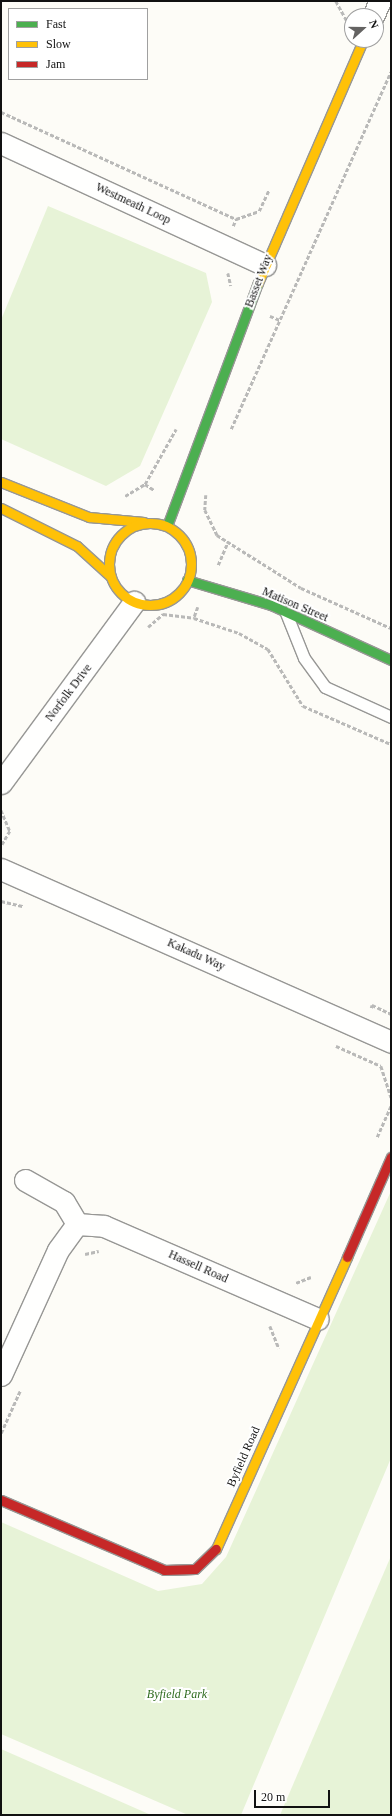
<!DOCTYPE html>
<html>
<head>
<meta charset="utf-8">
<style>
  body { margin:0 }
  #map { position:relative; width:392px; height:1816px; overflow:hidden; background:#fdfcf7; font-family:"Times New Roman",serif }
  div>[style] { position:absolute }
  .green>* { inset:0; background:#e7f3d7 }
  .path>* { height:2.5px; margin-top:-1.25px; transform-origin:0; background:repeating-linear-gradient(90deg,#b9b9b8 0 4px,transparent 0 6px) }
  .roads { filter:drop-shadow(1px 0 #979795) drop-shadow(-1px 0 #979795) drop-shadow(0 1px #979795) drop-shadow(0 -1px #979795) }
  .lane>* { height:11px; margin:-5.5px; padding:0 5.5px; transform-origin:5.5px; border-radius:5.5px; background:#fffffe }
  .street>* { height:21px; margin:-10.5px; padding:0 10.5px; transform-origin:10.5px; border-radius:10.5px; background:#fffffe }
  .fast>* { height:9px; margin:-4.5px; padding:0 4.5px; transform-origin:4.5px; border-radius:4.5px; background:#4caf50 }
  .slow>* { height:9px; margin:-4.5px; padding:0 4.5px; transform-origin:4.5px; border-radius:4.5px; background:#ffc107 }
  .slow>.ring { margin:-4.5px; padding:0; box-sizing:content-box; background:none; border:9px solid #ffc107; border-radius:50% }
  .jam>* { height:9px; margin:-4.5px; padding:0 4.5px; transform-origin:4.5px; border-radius:4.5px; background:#c62828 }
  span { translate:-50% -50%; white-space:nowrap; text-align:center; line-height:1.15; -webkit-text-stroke:4px #fff; paint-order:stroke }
  .street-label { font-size:12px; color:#111 }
  .park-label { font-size:12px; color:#2f6b1f; font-style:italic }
  .frame { position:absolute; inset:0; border:2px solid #111; pointer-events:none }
  .legend { position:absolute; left:8px; top:8px; width:140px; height:72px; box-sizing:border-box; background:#fff; border:1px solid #a0a0a0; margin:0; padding:5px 7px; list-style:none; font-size:12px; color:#111 }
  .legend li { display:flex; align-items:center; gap:8px; height:20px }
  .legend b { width:20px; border:1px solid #a0a0a0 }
  .north { position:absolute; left:344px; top:8px; width:40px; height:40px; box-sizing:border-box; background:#fff; border:1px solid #a0a0a0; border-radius:50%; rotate:69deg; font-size:11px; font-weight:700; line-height:16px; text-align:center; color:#111 }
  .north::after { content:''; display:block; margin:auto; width:14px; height:18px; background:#646362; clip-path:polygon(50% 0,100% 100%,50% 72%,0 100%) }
  .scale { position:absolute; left:254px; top:1790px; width:76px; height:18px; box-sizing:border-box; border:2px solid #111; border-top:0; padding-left:5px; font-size:12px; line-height:14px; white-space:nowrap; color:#111; -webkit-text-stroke:3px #fff; paint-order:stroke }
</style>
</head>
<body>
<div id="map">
  <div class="green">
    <i style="clip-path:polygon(48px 206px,206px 273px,212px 302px,140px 466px,106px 486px,1px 439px,1px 320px)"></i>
    <i style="clip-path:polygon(391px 1191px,391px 1458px,241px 1815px,188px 1815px,1px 1734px,1px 1522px,158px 1591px,202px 1584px,226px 1557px)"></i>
    <i style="clip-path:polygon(391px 1556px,391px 1815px,280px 1815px)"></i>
    <i style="clip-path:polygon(1px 1749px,151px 1815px,1px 1815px)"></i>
  </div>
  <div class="path">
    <i style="left:336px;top:1px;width:25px;rotate:61deg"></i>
    <i style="left:1px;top:112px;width:258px;rotate:24.5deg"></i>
    <i style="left:233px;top:226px;width:8px;rotate:-67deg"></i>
    <i style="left:236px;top:219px;width:24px;rotate:-19deg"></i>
    <i style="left:259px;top:211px;width:23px;rotate:-65deg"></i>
    <i style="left:228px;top:273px;width:13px;rotate:77deg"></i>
    <i style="left:270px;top:316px;width:11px;rotate:22deg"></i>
    <i style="left:231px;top:429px;width:391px;rotate:-65.9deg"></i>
    <i style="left:145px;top:484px;width:11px;rotate:34deg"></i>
    <i style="left:206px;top:495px;width:15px;rotate:94deg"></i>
    <i style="left:205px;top:510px;width:28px;rotate:64deg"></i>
    <i style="left:217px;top:535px;width:99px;rotate:32.2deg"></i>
    <i style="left:301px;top:588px;width:98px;rotate:24deg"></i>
    <i style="left:125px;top:496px;width:23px;rotate:-31deg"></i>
    <i style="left:145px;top:484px;width:63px;rotate:-60.6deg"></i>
    <i style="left:218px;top:565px;width:25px;rotate:-67deg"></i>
    <i style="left:198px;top:607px;width:12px;rotate:110deg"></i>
    <i style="left:194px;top:618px;width:47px;rotate:18.4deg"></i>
    <i style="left:239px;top:633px;width:33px;rotate:29deg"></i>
    <i style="left:268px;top:649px;width:67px;rotate:58.4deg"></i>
    <i style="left:303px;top:706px;width:96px;rotate:23.4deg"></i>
    <i style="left:148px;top:627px;width:20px;rotate:-41deg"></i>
    <i style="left:163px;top:614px;width:31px;rotate:7deg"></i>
    <i style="left:1px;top:810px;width:23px;rotate:67deg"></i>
    <i style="left:10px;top:831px;width:16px;rotate:120deg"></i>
    <i style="left:1px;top:901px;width:23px;rotate:13deg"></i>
    <i style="left:371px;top:1008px;width:3px;rotate:-72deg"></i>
    <i style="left:372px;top:1005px;width:21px;rotate:25deg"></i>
    <i style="left:336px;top:1046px;width:49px;rotate:24deg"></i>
    <i style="left:381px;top:1066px;width:33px;rotate:72deg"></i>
    <i style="left:377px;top:1137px;width:35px;rotate:-66deg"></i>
    <i style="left:85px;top:1254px;width:14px;rotate:-12deg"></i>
    <i style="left:296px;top:1283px;width:16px;rotate:-22deg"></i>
    <i style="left:270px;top:1326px;width:24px;rotate:68deg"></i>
    <i style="left:1px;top:1433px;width:46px;rotate:-65.7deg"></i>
  </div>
  <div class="roads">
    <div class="lane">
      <i style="left:286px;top:613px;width:48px;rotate:68.2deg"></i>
      <i style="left:304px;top:658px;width:36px;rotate:54deg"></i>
      <i style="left:325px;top:687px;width:72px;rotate:24.4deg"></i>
    </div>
    <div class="street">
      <i style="left:373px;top:16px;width:17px;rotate:-65deg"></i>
      <i style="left:1px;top:143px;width:291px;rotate:24.8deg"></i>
      <i style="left:1px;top:783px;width:225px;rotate:-53.7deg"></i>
      <i style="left:1px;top:869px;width:427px;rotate:23.9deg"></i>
      <i style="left:25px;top:1180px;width:45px;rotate:29.4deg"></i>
      <i style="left:64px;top:1202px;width:26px;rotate:59deg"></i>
      <i style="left:1px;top:1375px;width:137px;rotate:-65.5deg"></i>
      <i style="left:58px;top:1250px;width:32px;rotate:-54deg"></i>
      <i style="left:77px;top:1224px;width:27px;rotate:4deg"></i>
      <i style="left:104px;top:1226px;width:233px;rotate:23.5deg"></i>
    </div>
    <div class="fast">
      <i style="left:167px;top:526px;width:259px;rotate:-69.5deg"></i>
      <i style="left:187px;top:580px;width:88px;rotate:16.6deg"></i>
      <i style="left:271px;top:605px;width:132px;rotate:24.6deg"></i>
    </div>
    <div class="slow">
      <i style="left:258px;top:283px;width:265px;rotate:-66.6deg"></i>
      <i style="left:1px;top:482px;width:95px;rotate:21.7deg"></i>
      <i style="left:89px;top:517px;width:55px;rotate:5.2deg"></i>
      <i style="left:1px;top:508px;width:85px;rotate:26.6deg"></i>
      <i style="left:77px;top:546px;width:45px;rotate:42.3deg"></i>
      <i class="ring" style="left:109px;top:523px;width:73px;height:73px"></i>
      <i style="left:216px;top:1549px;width:320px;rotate:-65.8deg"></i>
    </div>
    <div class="jam">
      <i style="left:347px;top:1257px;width:109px;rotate:-66.3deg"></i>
      <i style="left:1px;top:1500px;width:177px;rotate:23.2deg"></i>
      <i style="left:164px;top:1570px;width:31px;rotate:-2deg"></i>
      <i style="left:195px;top:1569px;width:29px;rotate:-44deg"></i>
    </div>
  </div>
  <div class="street-label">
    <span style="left:133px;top:204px;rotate:25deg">Westmeath Loop</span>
    <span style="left:259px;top:281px;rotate:-69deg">Basset Way</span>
    <span style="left:295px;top:605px;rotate:23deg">Matison Street</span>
    <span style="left:69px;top:693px;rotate:-53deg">Norfolk Drive</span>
    <span style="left:196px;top:955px;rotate:24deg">Kakadu Way</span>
    <span style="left:198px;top:1267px;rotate:24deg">Hassell Road</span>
    <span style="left:244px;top:1457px;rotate:-66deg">Byfield Road</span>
  </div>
  <div class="park-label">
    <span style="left:177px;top:1695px">Byfield Park</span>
  </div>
  <div class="frame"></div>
  <ul class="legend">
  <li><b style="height:5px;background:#4caf50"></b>Fast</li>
  <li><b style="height:5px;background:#ffc107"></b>Slow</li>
  <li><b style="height:5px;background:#c62828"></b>Jam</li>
  </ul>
  <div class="north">N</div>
  <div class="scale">20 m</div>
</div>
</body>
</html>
